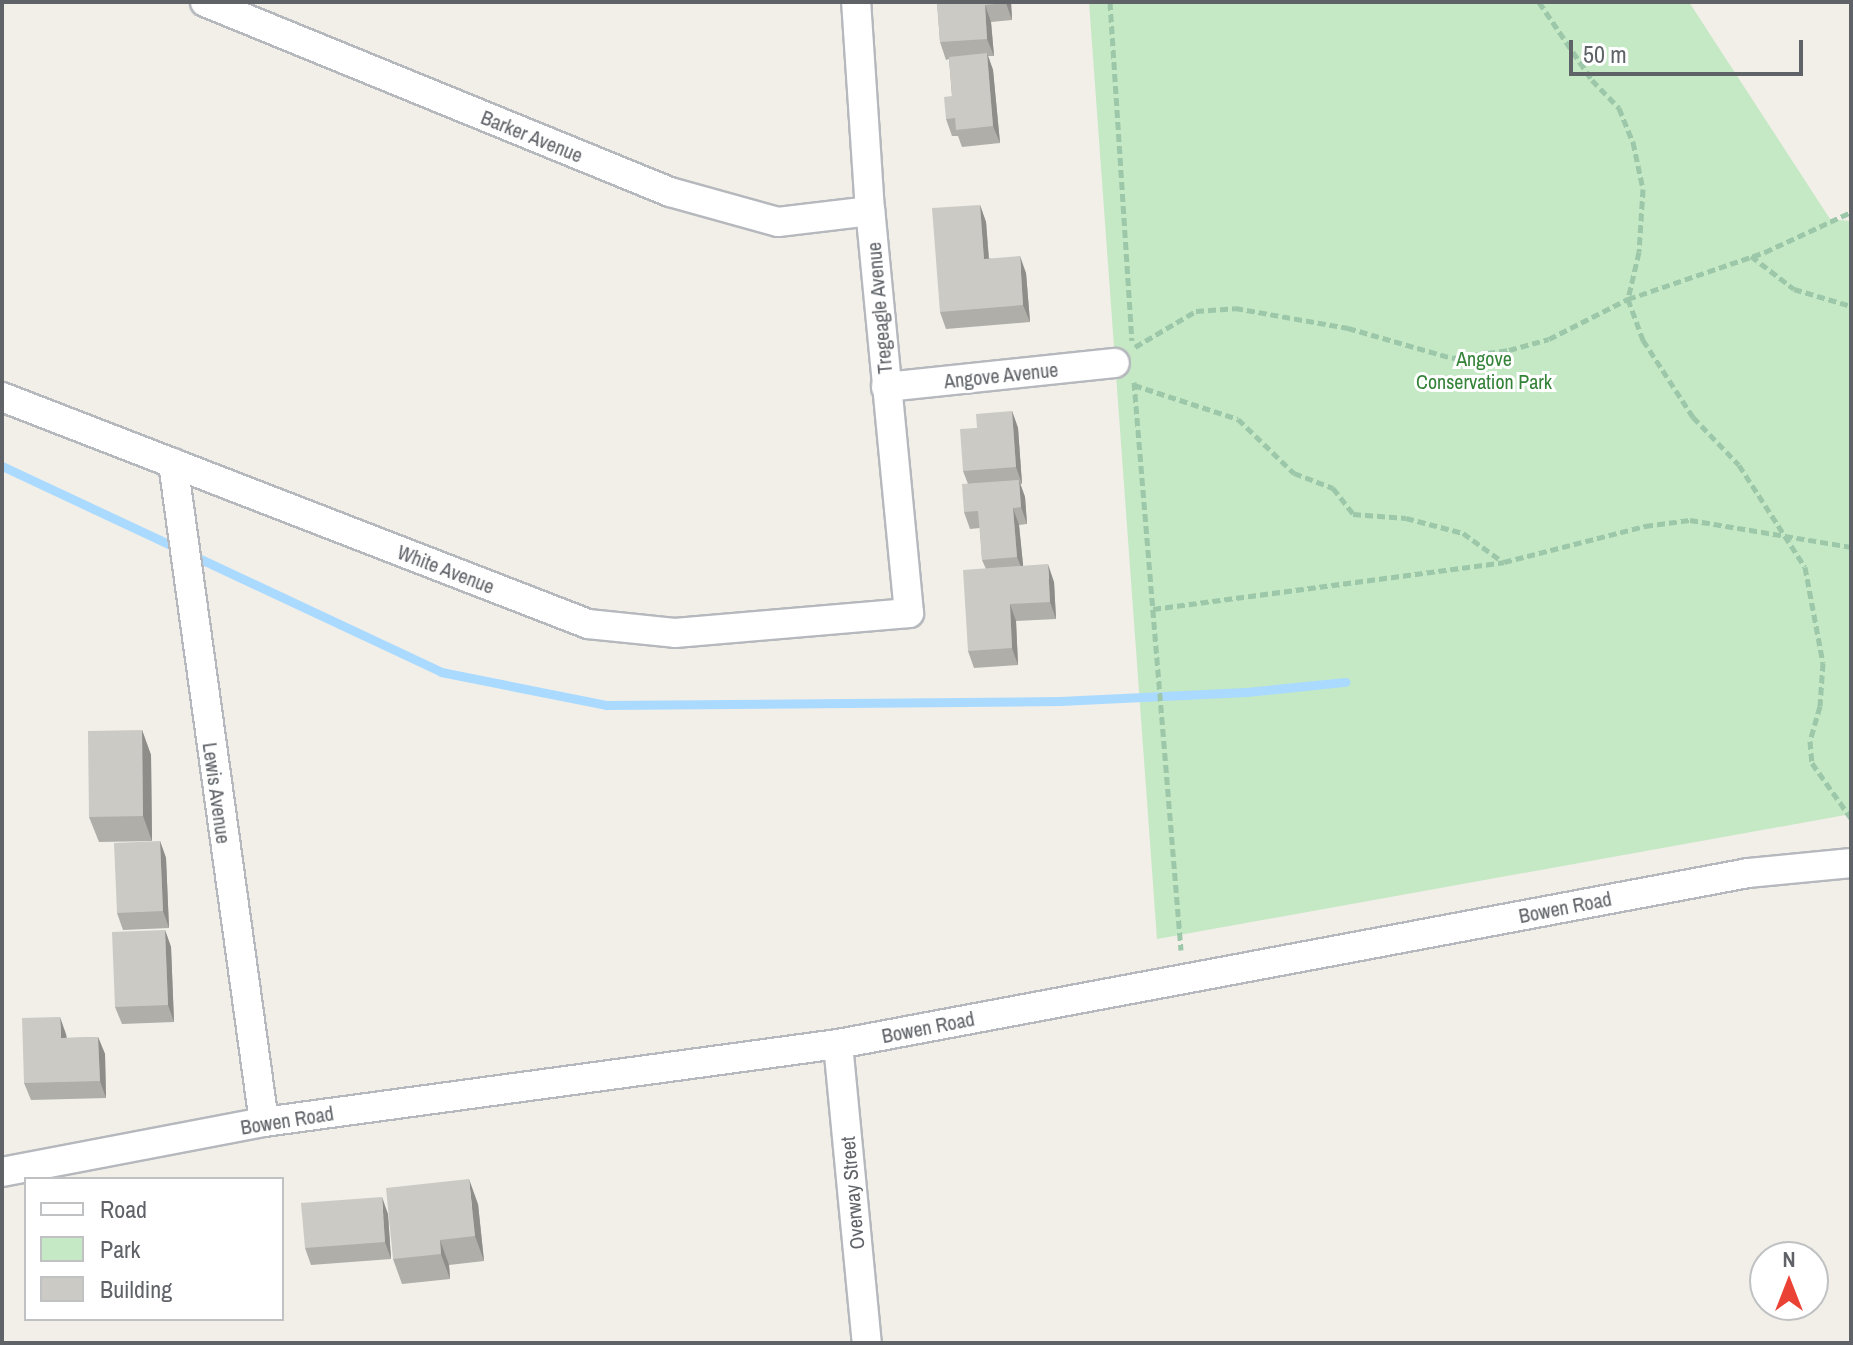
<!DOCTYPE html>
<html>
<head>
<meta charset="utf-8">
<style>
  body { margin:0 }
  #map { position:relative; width:1853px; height:1345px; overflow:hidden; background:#f1efe8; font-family:"Archivo Narrow",sans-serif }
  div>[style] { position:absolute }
  .green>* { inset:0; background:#c5e8c5 }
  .stream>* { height:9px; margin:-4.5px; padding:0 4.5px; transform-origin:4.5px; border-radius:4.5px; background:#aadaff }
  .path>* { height:5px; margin-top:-2.5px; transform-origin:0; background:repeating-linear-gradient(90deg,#9cc7a9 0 8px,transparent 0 12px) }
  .roads { filter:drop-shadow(2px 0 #b5b8bc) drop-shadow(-2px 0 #b5b8bc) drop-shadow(0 2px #b5b8bc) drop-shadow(0 -2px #b5b8bc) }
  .street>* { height:28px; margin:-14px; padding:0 14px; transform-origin:14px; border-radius:14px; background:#fff }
  .wall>* { inset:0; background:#afaea9 }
  .shaded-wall>* { inset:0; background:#8f8d8a }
  .building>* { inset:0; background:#cccac5 }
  span { translate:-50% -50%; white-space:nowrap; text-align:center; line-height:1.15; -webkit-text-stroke:6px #fff; paint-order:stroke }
  .street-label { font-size:20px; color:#5f6368 }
  .park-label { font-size:20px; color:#348238 }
  .frame { position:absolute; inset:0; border:4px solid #5f6368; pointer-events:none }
  .legend { position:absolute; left:24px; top:1177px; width:260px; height:144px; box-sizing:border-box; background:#fff; border:2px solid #bfc1c3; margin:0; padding:10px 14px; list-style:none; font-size:24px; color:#5f6368 }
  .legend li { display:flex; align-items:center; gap:16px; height:40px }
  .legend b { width:40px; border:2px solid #bfc1c3 }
  .north { position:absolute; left:1749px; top:1241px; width:80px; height:80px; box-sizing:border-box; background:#fff; border:2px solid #bfc1c3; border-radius:50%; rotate:0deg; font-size:22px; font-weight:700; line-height:32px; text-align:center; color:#5f6368 }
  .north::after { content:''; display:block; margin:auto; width:28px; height:36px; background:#ea4335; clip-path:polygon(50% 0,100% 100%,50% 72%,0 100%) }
  .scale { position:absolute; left:1569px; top:40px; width:234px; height:36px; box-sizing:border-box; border:4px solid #5f6368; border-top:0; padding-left:10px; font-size:24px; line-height:28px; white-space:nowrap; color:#5f6368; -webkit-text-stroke:6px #fff; paint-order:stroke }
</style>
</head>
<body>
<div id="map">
  <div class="green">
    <i style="clip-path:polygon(1089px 2px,1689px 2px,1830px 219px,1849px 221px,1851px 814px,1157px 939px)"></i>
  </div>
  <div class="stream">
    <i style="left:2px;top:466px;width:485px;rotate:25.1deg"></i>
    <i style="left:441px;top:672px;width:168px;rotate:11.3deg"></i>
    <i style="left:606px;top:705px;width:454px;rotate:-0.5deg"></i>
    <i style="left:1060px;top:701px;width:186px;rotate:-2.8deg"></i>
    <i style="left:1246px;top:692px;width:100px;rotate:-5.8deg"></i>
  </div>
  <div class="path">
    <i style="left:1110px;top:2px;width:339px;rotate:86.3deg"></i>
    <i style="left:1539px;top:2px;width:94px;rotate:55.8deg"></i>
    <i style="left:1592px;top:80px;width:39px;rotate:46deg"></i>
    <i style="left:1619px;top:108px;width:37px;rotate:68deg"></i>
    <i style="left:1633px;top:142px;width:48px;rotate:78deg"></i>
    <i style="left:1643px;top:189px;width:63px;rotate:93.6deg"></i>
    <i style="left:1639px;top:252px;width:48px;rotate:103.2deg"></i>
    <i style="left:1628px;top:299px;width:44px;rotate:69.9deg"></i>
    <i style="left:1643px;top:340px;width:92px;rotate:57deg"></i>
    <i style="left:1693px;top:417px;width:66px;rotate:46.2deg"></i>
    <i style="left:1739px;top:465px;width:121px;rotate:57.1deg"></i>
    <i style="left:1805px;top:567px;width:98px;rotate:79.4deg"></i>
    <i style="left:1823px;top:663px;width:43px;rotate:94deg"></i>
    <i style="left:1820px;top:706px;width:36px;rotate:106deg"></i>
    <i style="left:1810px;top:741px;width:22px;rotate:85deg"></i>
    <i style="left:1812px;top:763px;width:67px;rotate:54.7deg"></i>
    <i style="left:1751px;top:256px;width:54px;rotate:37.5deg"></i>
    <i style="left:1794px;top:289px;width:59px;rotate:16.6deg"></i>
    <i style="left:1135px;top:347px;width:71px;rotate:-30.5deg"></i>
    <i style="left:1196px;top:311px;width:39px;rotate:-4deg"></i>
    <i style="left:1235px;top:308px;width:115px;rotate:10deg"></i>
    <i style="left:1348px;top:328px;width:108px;rotate:16.1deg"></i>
    <i style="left:1452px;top:358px;width:58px;rotate:-8deg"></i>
    <i style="left:1509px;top:350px;width:41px;rotate:-15.4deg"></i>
    <i style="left:1549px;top:339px;width:89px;rotate:-26.9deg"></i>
    <i style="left:1628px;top:299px;width:145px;rotate:-18.9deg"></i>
    <i style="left:1765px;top:252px;width:95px;rotate:-24.9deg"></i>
    <i style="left:1134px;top:382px;width:570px;rotate:85.27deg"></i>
    <i style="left:1134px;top:385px;width:109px;rotate:18.1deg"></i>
    <i style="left:1238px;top:419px;width:78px;rotate:44deg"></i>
    <i style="left:1294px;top:473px;width:42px;rotate:21deg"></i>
    <i style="left:1333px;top:488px;width:33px;rotate:52deg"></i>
    <i style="left:1353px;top:514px;width:53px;rotate:4.3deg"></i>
    <i style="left:1406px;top:518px;width:59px;rotate:14.7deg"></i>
    <i style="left:1463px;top:533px;width:49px;rotate:35.9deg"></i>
    <i style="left:1153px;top:609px;width:354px;rotate:-7.6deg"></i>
    <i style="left:1504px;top:562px;width:146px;rotate:-14.3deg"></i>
    <i style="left:1645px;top:526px;width:45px;rotate:-7.6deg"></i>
    <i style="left:1690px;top:520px;width:163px;rotate:9.5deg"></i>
  </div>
  <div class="roads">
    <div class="street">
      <i style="left:205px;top:2px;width:502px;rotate:22.23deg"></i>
      <i style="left:670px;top:192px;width:112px;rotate:15.5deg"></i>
      <i style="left:778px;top:222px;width:93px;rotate:-6.8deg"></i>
      <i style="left:886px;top:387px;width:230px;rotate:-6deg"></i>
      <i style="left:2px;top:397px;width:628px;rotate:21.17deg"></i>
      <i style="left:588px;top:624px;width:87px;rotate:5.9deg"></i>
      <i style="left:675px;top:633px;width:235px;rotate:-4.9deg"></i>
      <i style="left:909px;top:613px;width:404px;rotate:-95.5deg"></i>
      <i style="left:870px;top:211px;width:209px;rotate:-93.8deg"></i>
      <i style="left:173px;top:463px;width:665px;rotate:82.14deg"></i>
      <i style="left:838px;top:1044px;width:300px;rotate:84.5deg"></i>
      <i style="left:2px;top:1172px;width:267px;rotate:-10.8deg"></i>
      <i style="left:264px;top:1122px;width:579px;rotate:-7.74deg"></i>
      <i style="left:838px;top:1044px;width:926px;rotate:-10.64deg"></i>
      <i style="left:1748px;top:873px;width:103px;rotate:-5.5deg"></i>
    </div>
  </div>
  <div class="wall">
    <i style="clip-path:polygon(937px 2px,1011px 2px,1012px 20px,991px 22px,994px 56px,988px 56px,993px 70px,1000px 143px,962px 147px,958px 136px,952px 136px,946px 119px,952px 96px,949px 59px,946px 60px,940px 42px)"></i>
    <i style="clip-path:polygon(980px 205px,986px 222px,989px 258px,1026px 273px,1030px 322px,946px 329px,940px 312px)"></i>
    <i style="clip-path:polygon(1012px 411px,1018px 428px,1022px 484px,1020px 484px,1025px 497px,1027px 524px,1019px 525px,1023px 566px,1054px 582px,1056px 619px,1016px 621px,1018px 665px,974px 668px,968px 651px,986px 569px,982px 560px,980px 528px,970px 529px,964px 512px,968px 484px,963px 471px,977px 428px)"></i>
    <i style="clip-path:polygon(142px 730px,151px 755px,152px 841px,99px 842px,89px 817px)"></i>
    <i style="clip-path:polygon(160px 841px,166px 858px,169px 928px,123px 930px,117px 913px)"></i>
    <i style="clip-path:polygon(165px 930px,171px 947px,174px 1022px,122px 1024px,115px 1007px)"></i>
    <i style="clip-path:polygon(66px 1034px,67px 1038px,98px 1037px,105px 1054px,106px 1098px,31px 1100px,24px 1083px)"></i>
    <i style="clip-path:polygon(478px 1204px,484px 1261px,449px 1265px,450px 1279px,402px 1284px,393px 1259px)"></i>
    <i style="clip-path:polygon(388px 1214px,391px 1259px,311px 1265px,305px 1248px)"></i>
  </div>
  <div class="shaded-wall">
    <i style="clip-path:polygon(1006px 2px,1011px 2px,1012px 20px,1006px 3px)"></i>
    <i style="clip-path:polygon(985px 5px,991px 22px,994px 56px,987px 39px)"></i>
    <i style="clip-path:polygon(987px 53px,993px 70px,1000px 143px,993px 126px)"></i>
    <i style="clip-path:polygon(980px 205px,986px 222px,990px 276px,984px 259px)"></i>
    <i style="clip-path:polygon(1020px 256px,1026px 273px,1030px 322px,1023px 305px)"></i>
    <i style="clip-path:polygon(1012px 411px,1018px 428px,1022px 484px,1016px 467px)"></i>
    <i style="clip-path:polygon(1019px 480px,1025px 497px,1027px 524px,1021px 507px)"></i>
    <i style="clip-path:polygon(1013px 508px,1019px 525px,1024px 574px,1017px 557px)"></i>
    <i style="clip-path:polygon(1048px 564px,1054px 582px,1056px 619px,1050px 602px)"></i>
    <i style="clip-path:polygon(1010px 604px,1016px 621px,1018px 665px,1012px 648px)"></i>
    <i style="clip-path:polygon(142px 730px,151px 755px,152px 841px,143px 816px)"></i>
    <i style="clip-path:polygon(160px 841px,166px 858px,169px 928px,163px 911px)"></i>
    <i style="clip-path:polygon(165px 930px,171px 947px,174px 1022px,168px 1005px)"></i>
    <i style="clip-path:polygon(60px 1017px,66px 1034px,67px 1055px,61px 1038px)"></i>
    <i style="clip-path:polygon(98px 1037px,105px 1054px,106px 1098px,100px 1081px)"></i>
    <i style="clip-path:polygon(469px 1179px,478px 1204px,484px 1261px,475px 1236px)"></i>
    <i style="clip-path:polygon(382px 1197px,388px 1214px,391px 1259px,385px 1242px)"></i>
    <i style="clip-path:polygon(440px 1240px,449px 1265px,450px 1279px,441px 1254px)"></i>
  </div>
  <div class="building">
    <i style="clip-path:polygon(937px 2px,1006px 2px,1006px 3px,985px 5px,987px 39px,940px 42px)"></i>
    <i style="clip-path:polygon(987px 53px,993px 126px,956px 130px,955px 118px,946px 119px,944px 97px,952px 96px,949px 57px)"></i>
    <i style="clip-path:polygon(980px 205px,984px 259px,1020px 256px,1023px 305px,940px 312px,932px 208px)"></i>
    <i style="clip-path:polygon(1012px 411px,1016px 467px,963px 471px,960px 429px,977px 428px,976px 414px)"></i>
    <i style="clip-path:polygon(1019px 480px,1021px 507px,1013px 508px,1017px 557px,982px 560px,978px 511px,964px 512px,962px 484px)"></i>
    <i style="clip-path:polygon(1048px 564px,1050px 602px,1010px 604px,1012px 648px,968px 651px,963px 570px)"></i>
    <i style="clip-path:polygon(142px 730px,143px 816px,89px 817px,88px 731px)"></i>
    <i style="clip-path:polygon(160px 841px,163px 911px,117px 913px,114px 843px)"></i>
    <i style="clip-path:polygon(165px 930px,168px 1005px,115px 1007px,112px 932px)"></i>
    <i style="clip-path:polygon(60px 1017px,61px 1038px,98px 1037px,100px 1081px,24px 1083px,22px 1018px)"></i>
    <i style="clip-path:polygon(469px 1179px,475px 1236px,440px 1240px,441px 1254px,393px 1259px,386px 1188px)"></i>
    <i style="clip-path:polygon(382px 1197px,385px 1242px,305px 1248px,301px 1203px)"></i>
  </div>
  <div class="street-label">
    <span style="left:532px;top:136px;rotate:22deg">Barker Avenue</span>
    <span style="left:879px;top:308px;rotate:-95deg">Tregeagle Avenue</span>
    <span style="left:1001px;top:375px;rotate:-6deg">Angove Avenue</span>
    <span style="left:446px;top:569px;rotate:21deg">White Avenue</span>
    <span style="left:217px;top:793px;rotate:82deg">Lewis Avenue</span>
    <span style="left:1565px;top:907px;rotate:-11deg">Bowen Road</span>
    <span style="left:928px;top:1027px;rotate:-11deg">Bowen Road</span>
    <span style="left:287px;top:1120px;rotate:-9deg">Bowen Road</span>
    <span style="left:852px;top:1193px;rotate:-95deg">Overway Street</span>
  </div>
  <div class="park-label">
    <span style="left:1484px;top:370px">Angove<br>Conservation Park</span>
  </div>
  <div class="frame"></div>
  <ul class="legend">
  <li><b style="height:10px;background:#fff"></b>Road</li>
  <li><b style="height:22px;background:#c5e8c5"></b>Park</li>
  <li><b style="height:22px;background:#cccac5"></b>Building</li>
  </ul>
  <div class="north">N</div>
  <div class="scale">50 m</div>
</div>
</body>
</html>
